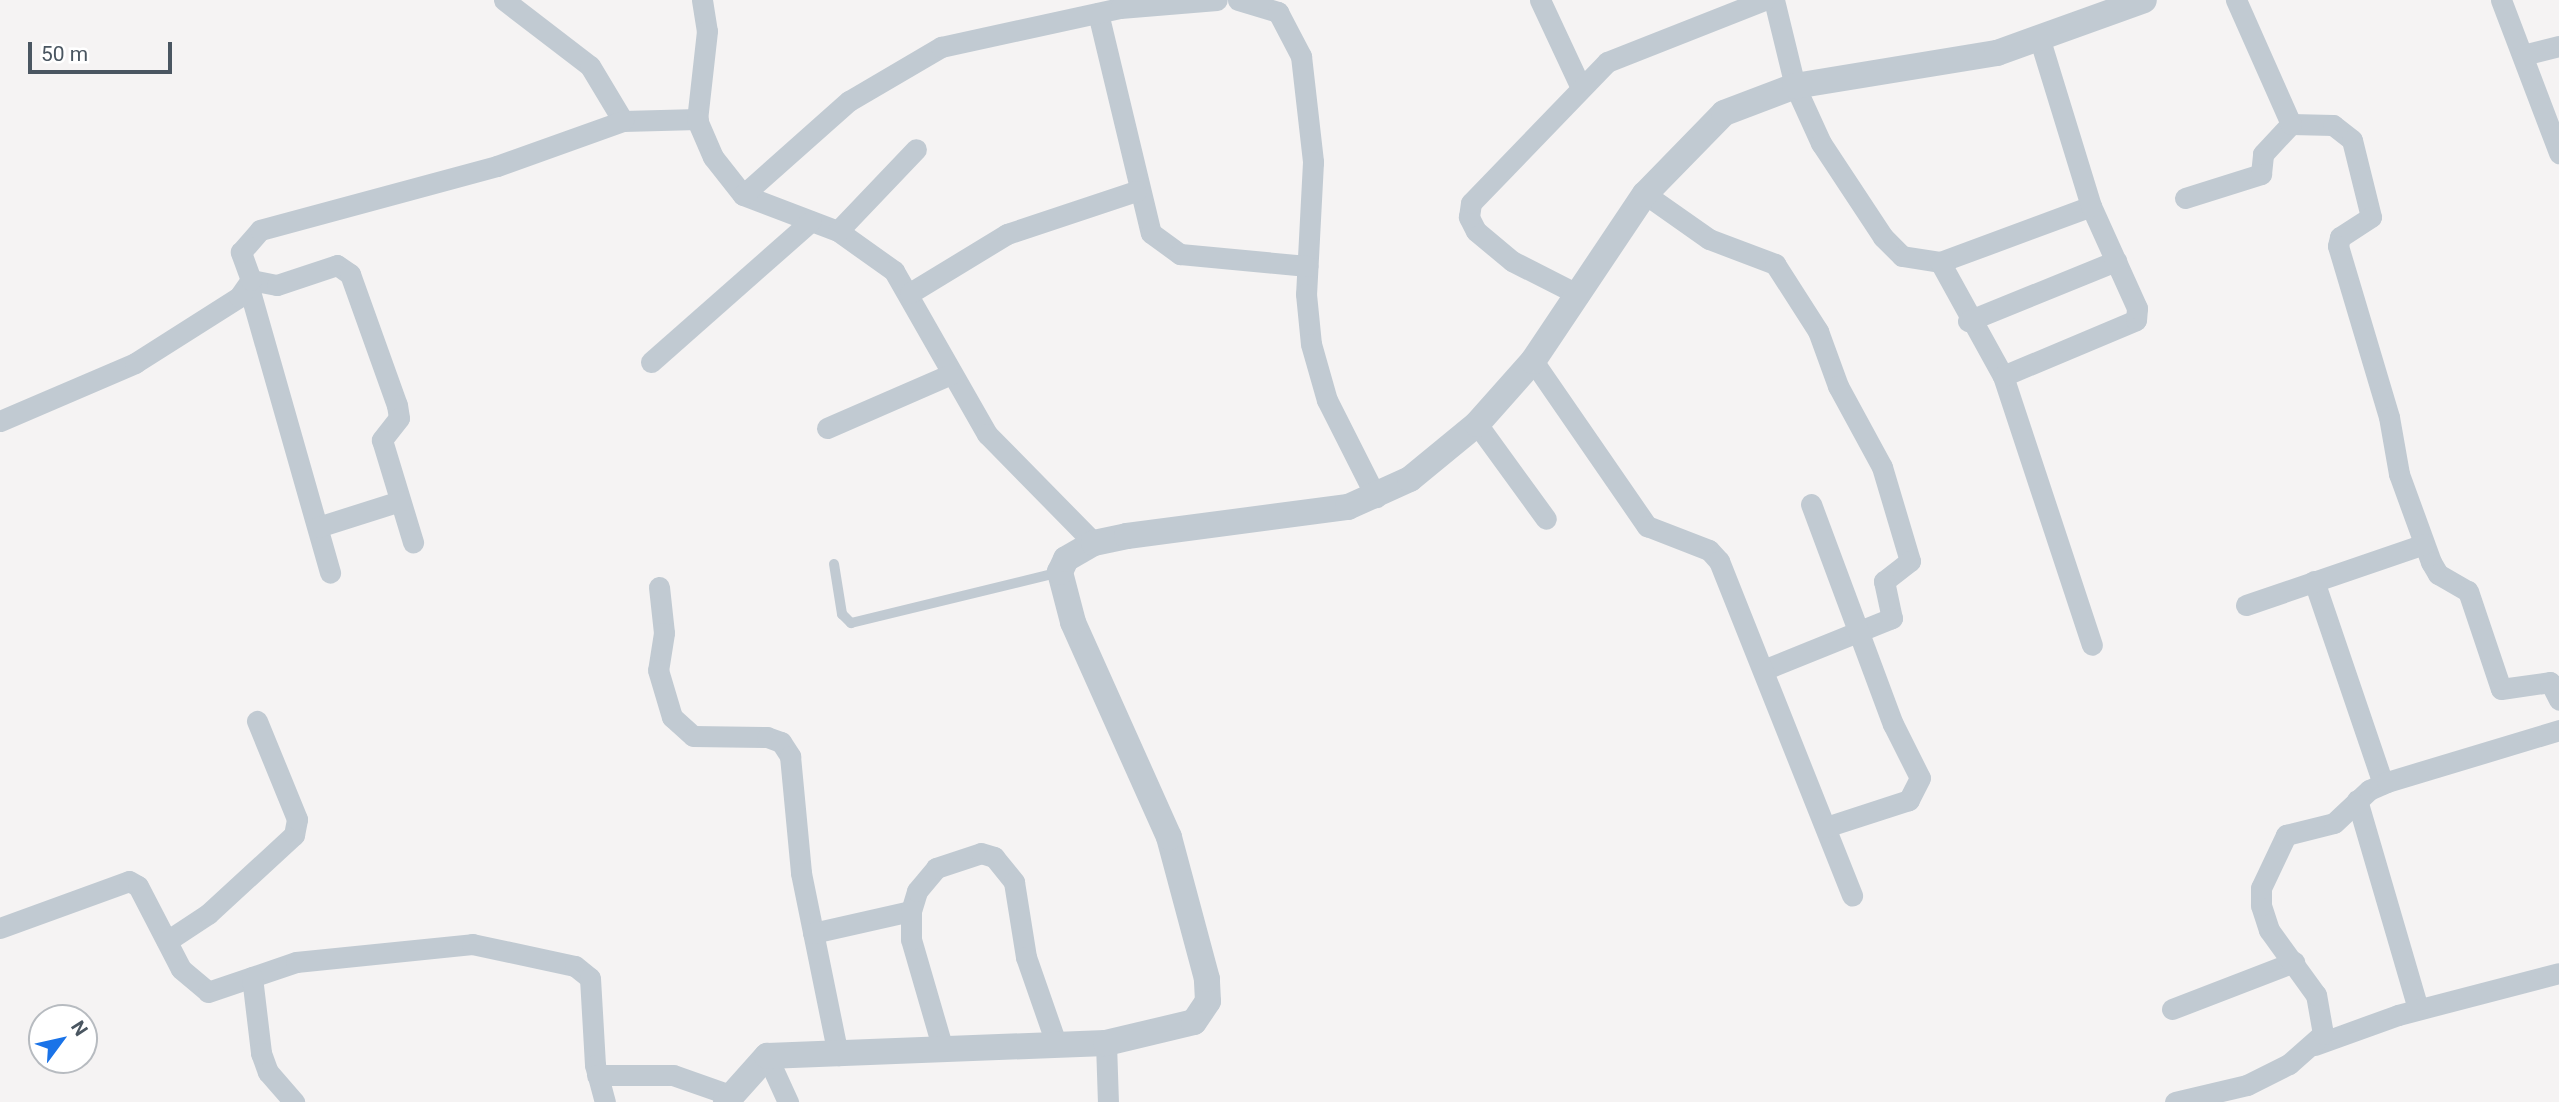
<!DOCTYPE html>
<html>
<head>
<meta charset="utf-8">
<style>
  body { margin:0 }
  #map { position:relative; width:2559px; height:1102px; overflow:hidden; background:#f5f3f3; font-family:Roboto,sans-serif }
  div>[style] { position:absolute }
  .service>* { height:10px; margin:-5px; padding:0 5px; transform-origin:5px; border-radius:5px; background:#c1cad2 }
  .minor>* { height:21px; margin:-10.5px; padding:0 10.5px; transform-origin:10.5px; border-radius:10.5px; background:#c1cad2 }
  .tertiary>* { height:26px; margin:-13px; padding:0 13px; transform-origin:13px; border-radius:13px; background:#c1cad2 }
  span { translate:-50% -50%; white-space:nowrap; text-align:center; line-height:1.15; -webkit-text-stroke:5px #fff; paint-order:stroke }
  .north { position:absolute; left:28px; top:1004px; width:70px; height:70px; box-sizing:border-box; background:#fff; border:2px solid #b7bbc0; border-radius:50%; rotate:57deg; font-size:19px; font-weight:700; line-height:28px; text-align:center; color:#4a5661 }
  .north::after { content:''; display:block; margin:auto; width:24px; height:32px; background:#1a73e8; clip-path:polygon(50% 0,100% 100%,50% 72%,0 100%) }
  .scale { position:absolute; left:28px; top:42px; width:144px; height:32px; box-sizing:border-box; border:4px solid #4a5661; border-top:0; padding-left:9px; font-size:21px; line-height:24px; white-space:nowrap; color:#4a5661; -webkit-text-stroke:5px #fff; paint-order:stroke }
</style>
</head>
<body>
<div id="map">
  <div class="service">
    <i style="left:834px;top:564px;width:51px;rotate:80.9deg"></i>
    <i style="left:842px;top:614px;width:13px;rotate:45deg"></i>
    <i style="left:851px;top:623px;width:215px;rotate:-13.7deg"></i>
  </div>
  <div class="minor">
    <i style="left:504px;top:0;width:108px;rotate:37.5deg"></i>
    <i style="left:590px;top:66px;width:64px;rotate:59deg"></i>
    <i style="left:623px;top:121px;width:75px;rotate:-1.5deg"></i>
    <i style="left:702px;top:0;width:31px;rotate:81deg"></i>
    <i style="left:707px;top:31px;width:90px;rotate:96.4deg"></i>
    <i style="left:697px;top:120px;width:40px;rotate:66.6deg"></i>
    <i style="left:713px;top:157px;width:48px;rotate:51.7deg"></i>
    <i style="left:743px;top:195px;width:102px;rotate:20.8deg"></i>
    <i style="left:838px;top:231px;width:69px;rotate:35.5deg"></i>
    <i style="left:894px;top:271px;width:188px;rotate:60.3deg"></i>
    <i style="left:987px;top:434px;width:153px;rotate:45.5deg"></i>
    <i style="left:1238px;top:0;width:42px;rotate:16.7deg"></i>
    <i style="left:1278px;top:12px;width:50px;rotate:62.4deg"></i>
    <i style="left:1301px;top:56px;width:107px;rotate:83.5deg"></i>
    <i style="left:1313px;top:162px;width:132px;rotate:93deg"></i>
    <i style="left:1306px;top:294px;width:50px;rotate:84.3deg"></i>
    <i style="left:1311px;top:344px;width:58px;rotate:74.1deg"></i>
    <i style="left:1327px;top:400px;width:109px;rotate:63.2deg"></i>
    <i style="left:1540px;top:0;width:97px;rotate:65deg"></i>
    <i style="left:1774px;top:0;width:89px;rotate:76.3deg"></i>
    <i style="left:1795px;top:86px;width:63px;rotate:65.5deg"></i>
    <i style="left:1821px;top:143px;width:113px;rotate:56.6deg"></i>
    <i style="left:1883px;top:237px;width:27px;rotate:45deg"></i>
    <i style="left:1902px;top:256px;width:38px;rotate:9deg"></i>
    <i style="left:1940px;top:262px;width:161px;rotate:-20.3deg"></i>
    <i style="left:2501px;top:0;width:164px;rotate:69.2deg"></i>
    <i style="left:1098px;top:13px;width:226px;rotate:76.5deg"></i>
    <i style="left:1151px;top:233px;width:36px;rotate:36deg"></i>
    <i style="left:1180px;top:254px;width:128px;rotate:5.4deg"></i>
    <i style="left:2523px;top:55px;width:37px;rotate:-14deg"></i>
    <i style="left:2291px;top:124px;width:42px;rotate:1.4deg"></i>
    <i style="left:2333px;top:125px;width:24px;rotate:38deg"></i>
    <i style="left:2352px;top:140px;width:79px;rotate:76.1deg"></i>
    <i style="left:2371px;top:217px;width:37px;rotate:147deg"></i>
    <i style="left:2340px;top:237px;width:9px;rotate:103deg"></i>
    <i style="left:2338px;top:246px;width:178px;rotate:73.4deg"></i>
    <i style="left:2389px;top:417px;width:58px;rotate:80deg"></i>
    <i style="left:2399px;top:474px;width:94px;rotate:70deg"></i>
    <i style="left:2431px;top:562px;width:14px;rotate:60deg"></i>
    <i style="left:2438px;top:574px;width:34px;rotate:30deg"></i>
    <i style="left:2468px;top:591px;width:103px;rotate:71.4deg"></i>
    <i style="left:2501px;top:689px;width:49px;rotate:-8.1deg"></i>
    <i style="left:2550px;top:682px;width:20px;rotate:63deg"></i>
    <i style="left:1645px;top:194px;width:78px;rotate:35.1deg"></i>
    <i style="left:1709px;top:239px;width:71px;rotate:20.7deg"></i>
    <i style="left:1775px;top:264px;width:80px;rotate:57.3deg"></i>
    <i style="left:1818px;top:331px;width:59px;rotate:70deg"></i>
    <i style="left:1838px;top:386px;width:92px;rotate:61.5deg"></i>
    <i style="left:1882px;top:467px;width:98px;rotate:73.4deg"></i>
    <i style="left:1910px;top:561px;width:33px;rotate:142deg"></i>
    <i style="left:1884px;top:581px;width:38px;rotate:78deg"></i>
    <i style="left:1892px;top:618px;width:136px;rotate:158deg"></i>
    <i style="left:743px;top:195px;width:142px;rotate:-41.6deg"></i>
    <i style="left:849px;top:101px;width:107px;rotate:-30.4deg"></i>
    <i style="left:941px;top:47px;width:183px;rotate:-12.3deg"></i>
    <i style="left:1120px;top:8px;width:97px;rotate:-4.7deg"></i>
    <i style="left:2185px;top:198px;width:80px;rotate:-17.5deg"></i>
    <i style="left:2261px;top:174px;width:20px;rotate:-84deg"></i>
    <i style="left:2263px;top:154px;width:41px;rotate:-47deg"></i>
    <i style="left:2291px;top:124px;width:136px;rotate:-113.9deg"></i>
    <i style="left:838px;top:231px;width:113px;rotate:-46.4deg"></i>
    <i style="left:1940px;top:262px;width:130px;rotate:61.1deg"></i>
    <i style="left:2003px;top:376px;width:283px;rotate:71.7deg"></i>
    <i style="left:251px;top:280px;width:26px;rotate:11deg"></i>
    <i style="left:277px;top:285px;width:63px;rotate:-18.4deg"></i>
    <i style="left:337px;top:265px;width:16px;rotate:35deg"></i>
    <i style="left:350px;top:274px;width:139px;rotate:70.3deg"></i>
    <i style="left:397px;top:405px;width:13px;rotate:81deg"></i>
    <i style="left:399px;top:418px;width:28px;rotate:128deg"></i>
    <i style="left:382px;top:440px;width:107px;rotate:73.1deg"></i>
    <i style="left:249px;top:288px;width:296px;rotate:74.1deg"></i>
    <i style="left:910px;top:293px;width:114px;rotate:-31.3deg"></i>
    <i style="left:1007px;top:234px;width:136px;rotate:-18.4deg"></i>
    <i style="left:1579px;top:295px;width:75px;rotate:-153.1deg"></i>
    <i style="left:1512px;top:261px;width:47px;rotate:-140.2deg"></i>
    <i style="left:1476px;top:231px;width:16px;rotate:-117deg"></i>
    <i style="left:1469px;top:217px;width:14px;rotate:-82deg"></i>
    <i style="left:1471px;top:203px;width:196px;rotate:-46deg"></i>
    <i style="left:1607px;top:62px;width:169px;rotate:-21.5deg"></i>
    <i style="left:1968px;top:321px;width:160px;rotate:-22.1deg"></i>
    <i style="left:1533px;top:361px;width:201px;rotate:55.4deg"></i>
    <i style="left:1647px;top:526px;width:66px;rotate:21.2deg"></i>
    <i style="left:1709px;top:550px;width:15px;rotate:48deg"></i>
    <i style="left:1719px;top:561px;width:360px;rotate:68.3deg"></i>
    <i style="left:651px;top:362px;width:213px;rotate:-41.4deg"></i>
    <i style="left:2003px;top:376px;width:144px;rotate:-22.8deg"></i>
    <i style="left:2136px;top:320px;width:12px;rotate:-85deg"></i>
    <i style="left:2137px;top:308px;width:112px;rotate:-114.3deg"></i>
    <i style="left:2091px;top:206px;width:174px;rotate:-107.1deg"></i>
    <i style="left:0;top:421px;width:147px;rotate:-23.2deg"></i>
    <i style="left:135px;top:363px;width:123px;rotate:-32.4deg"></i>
    <i style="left:239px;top:297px;width:21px;rotate:-55deg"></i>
    <i style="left:251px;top:280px;width:30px;rotate:-110deg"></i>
    <i style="left:241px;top:252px;width:29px;rotate:-49deg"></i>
    <i style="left:260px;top:230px;width:245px;rotate:-15.1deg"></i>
    <i style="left:497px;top:166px;width:134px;rotate:-19.7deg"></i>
    <i style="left:1477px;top:424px;width:117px;rotate:54deg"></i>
    <i style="left:827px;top:428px;width:135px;rotate:-23.5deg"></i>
    <i style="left:1811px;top:504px;width:235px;rotate:69.6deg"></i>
    <i style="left:1893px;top:724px;width:60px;rotate:63.4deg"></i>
    <i style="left:1920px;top:778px;width:25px;rotate:117deg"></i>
    <i style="left:1909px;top:800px;width:87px;rotate:162deg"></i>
    <i style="left:318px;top:527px;width:86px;rotate:-17.6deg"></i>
    <i style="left:2314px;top:581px;width:214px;rotate:71.2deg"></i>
    <i style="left:659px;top:587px;width:46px;rotate:83.8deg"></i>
    <i style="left:664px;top:633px;width:37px;rotate:99deg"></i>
    <i style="left:658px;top:670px;width:49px;rotate:73.4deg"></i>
    <i style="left:672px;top:717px;width:28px;rotate:42deg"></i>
    <i style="left:693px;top:736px;width:74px;rotate:0.8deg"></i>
    <i style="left:767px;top:737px;width:15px;rotate:20deg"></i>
    <i style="left:781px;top:742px;width:17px;rotate:57deg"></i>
    <i style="left:790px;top:756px;width:118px;rotate:84.6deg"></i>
    <i style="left:801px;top:873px;width:186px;rotate:78.5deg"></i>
    <i style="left:2246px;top:605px;width:188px;rotate:-18.9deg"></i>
    <i style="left:2357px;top:800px;width:218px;rotate:73.7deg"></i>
    <i style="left:0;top:928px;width:137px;rotate:-20deg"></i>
    <i style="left:129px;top:881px;width:10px;rotate:29deg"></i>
    <i style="left:138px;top:886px;width:93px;rotate:62.6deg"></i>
    <i style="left:181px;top:969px;width:35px;rotate:40deg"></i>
    <i style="left:208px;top:992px;width:93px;rotate:-18.8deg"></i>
    <i style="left:296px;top:962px;width:177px;rotate:-5.8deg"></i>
    <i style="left:472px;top:944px;width:105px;rotate:12.1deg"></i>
    <i style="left:575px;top:966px;width:19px;rotate:39deg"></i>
    <i style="left:590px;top:978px;width:87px;rotate:86.7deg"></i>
    <i style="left:595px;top:1065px;width:38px;rotate:75deg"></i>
    <i style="left:813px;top:933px;width:100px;rotate:-12.7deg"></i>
    <i style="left:167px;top:941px;width:49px;rotate:-33.4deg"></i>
    <i style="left:208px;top:914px;width:117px;rotate:-42.6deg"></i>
    <i style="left:294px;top:835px;width:16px;rotate:-79deg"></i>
    <i style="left:297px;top:819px;width:106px;rotate:-112.2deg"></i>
    <i style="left:252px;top:977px;width:77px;rotate:83.2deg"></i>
    <i style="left:261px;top:1053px;width:20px;rotate:70deg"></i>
    <i style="left:268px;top:1072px;width:40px;rotate:49deg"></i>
    <i style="left:2172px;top:1009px;width:131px;rotate:-21.1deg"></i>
    <i style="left:1106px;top:1043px;width:59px;rotate:88.1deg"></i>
    <i style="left:2315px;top:1045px;width:88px;rotate:-19.9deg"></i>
    <i style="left:2398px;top:1015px;width:166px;rotate:-14.6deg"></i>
    <i style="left:942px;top:1046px;width:111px;rotate:-106.2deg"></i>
    <i style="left:911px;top:939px;width:28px;rotate:-90deg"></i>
    <i style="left:911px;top:911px;width:21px;rotate:-73deg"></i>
    <i style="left:917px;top:891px;width:30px;rotate:-50deg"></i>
    <i style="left:936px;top:868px;width:47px;rotate:-18.4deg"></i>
    <i style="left:981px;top:853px;width:14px;rotate:17deg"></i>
    <i style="left:994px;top:857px;width:32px;rotate:51deg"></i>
    <i style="left:1014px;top:882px;width:76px;rotate:80.9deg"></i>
    <i style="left:1026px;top:957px;width:94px;rotate:70.8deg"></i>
    <i style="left:767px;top:1056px;width:51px;rotate:65.5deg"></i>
    <i style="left:597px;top:1075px;width:76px"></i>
    <i style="left:673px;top:1075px;width:60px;rotate:19.3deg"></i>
    <i style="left:2175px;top:1102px;width:74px;rotate:-13.3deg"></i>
    <i style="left:2247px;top:1085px;width:47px;rotate:-26.6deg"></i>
    <i style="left:2289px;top:1064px;width:45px;rotate:-41.4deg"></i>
    <i style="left:2323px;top:1034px;width:40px;rotate:-100deg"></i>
    <i style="left:2316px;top:995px;width:80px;rotate:-125.9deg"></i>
    <i style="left:2269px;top:930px;width:26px;rotate:-108deg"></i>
    <i style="left:2261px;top:905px;width:17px;rotate:-90deg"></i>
    <i style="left:2261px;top:888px;width:59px;rotate:-64.7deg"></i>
    <i style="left:2286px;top:835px;width:49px;rotate:-14deg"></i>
    <i style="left:2334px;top:823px;width:48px;rotate:-43.3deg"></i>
    <i style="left:2369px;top:790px;width:20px;rotate:-24deg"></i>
    <i style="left:2387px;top:782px;width:180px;rotate:-16.8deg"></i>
  </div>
  <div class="tertiary">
    <i style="left:726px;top:1102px;width:62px;rotate:-48.3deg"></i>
    <i style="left:767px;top:1056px;width:339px;rotate:-2.2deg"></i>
    <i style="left:1106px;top:1043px;width:90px;rotate:-13.4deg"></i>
    <i style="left:1194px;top:1022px;width:25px;rotate:-56deg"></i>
    <i style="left:1208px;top:1001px;width:22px;rotate:-93deg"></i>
    <i style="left:1207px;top:979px;width:147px;rotate:-105deg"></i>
    <i style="left:1169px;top:837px;width:235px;rotate:-114.1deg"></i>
    <i style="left:1073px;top:622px;width:52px;rotate:-104.6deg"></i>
    <i style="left:1060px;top:572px;width:14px;rotate:-65deg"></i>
    <i style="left:1066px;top:559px;width:32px;rotate:-30deg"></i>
    <i style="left:1094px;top:543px;width:34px;rotate:-12deg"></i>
    <i style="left:1127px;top:536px;width:223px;rotate:-7.5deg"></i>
    <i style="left:1348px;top:507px;width:68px;rotate:-24.3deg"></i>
    <i style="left:1410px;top:479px;width:87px;rotate:-39.4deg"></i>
    <i style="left:1477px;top:424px;width:84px;rotate:-48.4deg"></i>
    <i style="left:1533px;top:361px;width:201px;rotate:-56.2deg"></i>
    <i style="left:1645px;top:194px;width:113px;rotate:-45.7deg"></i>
    <i style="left:1724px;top:113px;width:76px;rotate:-20.8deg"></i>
    <i style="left:1795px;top:86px;width:205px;rotate:-9.3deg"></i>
    <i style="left:1997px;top:53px;width:156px;rotate:-19.8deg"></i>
  </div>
  <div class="north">N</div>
  <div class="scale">50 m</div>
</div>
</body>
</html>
